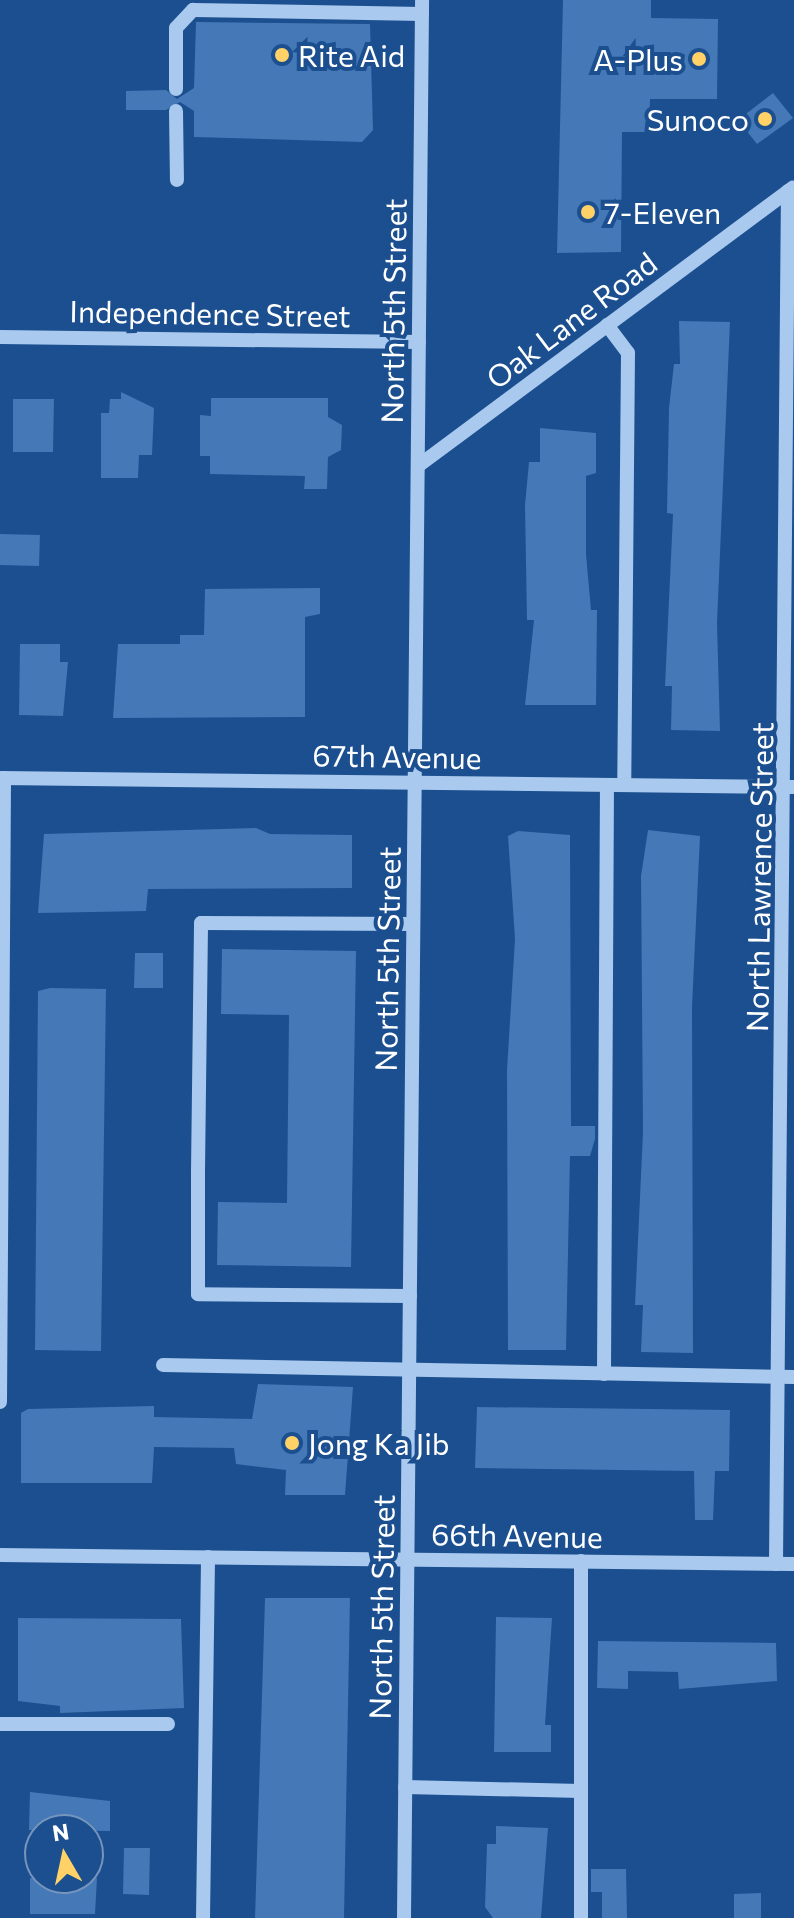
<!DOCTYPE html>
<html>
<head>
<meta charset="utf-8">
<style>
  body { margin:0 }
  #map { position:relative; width:794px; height:1918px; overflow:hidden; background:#1b4f8f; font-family:Commissioner,sans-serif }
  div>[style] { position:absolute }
  .building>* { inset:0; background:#4478b7 }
  .minor>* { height:14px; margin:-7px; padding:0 7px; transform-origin:7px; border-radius:7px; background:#a9c9ee }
  .dots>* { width:22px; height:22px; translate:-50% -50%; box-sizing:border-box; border:4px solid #1b4f8f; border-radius:50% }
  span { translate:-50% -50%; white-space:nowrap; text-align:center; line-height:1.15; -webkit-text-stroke:8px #1b4f8f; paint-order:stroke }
  .poi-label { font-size:30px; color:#fff }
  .left { translate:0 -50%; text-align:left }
  .right { translate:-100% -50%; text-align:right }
  .street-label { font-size:30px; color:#fff }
  .north { position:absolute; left:24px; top:1814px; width:80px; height:80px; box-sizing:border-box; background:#1b4f8f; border:2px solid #7695bc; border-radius:50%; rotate:351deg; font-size:22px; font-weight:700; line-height:32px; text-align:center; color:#fff }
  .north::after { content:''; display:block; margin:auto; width:28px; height:36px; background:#ffd166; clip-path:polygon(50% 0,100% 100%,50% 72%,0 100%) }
</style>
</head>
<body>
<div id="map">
  <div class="building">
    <i style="clip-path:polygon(563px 0,651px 0,651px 18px,718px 19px,717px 99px,650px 99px,649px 132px,622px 132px,621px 252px,557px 253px)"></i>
    <i style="clip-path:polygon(196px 22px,370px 24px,373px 130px,362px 142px,194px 137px,194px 111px,180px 102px,166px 110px,126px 110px,126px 91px,166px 90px,177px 99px,194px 88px)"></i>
    <i style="clip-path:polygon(773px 93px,793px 118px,757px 144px,738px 120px)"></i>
    <i style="clip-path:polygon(679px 321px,730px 322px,717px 623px,720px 731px,671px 730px,672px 686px,665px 686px,673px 514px,667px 513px,669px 408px,674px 364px,680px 364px)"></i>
    <i style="clip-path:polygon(121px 392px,154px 408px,152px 455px,139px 455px,138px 478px,101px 478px,101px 413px,109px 413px,110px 399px,121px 399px)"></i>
    <i style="clip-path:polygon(211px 398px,328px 398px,328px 417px,342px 425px,341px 450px,328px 457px,327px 489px,304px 489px,305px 476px,210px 474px,210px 456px,200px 456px,200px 415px,211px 416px)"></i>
    <i style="clip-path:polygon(13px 399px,54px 399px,53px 452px,13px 452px)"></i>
    <i style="clip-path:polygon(540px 428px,596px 433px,596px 473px,586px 476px,586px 554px,591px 610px,597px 610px,596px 705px,525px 705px,534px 620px,527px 620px,525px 505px,529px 462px,540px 462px)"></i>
    <i style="clip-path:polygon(0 534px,40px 535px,39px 566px,0 565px)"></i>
    <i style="clip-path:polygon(320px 588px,320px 614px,305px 617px,305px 717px,113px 718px,118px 644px,180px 644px,180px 635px,204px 635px,205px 589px)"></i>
    <i style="clip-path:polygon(20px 644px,60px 644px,60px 662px,68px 662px,63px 716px,19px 715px)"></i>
    <i style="clip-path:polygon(256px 828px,270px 834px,352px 835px,352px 888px,148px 889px,146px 911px,38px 913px,44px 834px)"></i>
    <i style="clip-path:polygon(648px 830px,700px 836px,692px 1007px,693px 1353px,641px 1352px,643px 1305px,635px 1305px,643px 1132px,641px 876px)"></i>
    <i style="clip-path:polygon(518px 831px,570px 835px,571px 1126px,595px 1126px,595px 1139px,590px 1156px,570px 1156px,566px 1350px,508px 1350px,507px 1070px,515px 939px,508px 836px)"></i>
    <i style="clip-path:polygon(222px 949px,356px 951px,351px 1267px,217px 1265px,218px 1202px,287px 1203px,289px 1015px,221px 1014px)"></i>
    <i style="clip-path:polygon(135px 953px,163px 953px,163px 988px,134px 988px)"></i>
    <i style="clip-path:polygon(50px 988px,106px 989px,101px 1351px,35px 1350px,38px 991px)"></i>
    <i style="clip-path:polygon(258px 1384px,353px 1387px,345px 1495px,285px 1495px,286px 1470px,236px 1464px,234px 1448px,154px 1447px,152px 1483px,21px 1483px,21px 1413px,28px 1409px,154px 1406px,154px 1417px,252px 1419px)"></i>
    <i style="clip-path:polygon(477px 1407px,730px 1410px,729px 1471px,715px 1471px,713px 1520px,695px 1520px,694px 1471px,475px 1468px)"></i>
    <i style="clip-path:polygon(265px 1598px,350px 1598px,344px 1918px,255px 1918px)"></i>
    <i style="clip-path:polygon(496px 1617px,552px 1618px,545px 1725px,551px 1725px,551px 1752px,494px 1752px)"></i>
    <i style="clip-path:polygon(18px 1618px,181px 1619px,184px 1708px,60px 1713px,60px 1706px,18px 1701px)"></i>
    <i style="clip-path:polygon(598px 1641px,776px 1643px,777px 1681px,679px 1689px,678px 1672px,628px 1671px,628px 1689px,597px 1688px)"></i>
    <i style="clip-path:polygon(30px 1792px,110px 1801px,110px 1831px,29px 1830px)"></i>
    <i style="clip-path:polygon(496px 1826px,548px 1828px,541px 1918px,493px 1918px,485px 1907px,487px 1844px,496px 1844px)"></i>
    <i style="clip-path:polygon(124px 1848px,150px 1848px,149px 1895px,123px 1894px)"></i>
    <i style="clip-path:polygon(591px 1869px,626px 1869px,627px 1918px,602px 1918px,602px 1892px,591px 1892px)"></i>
    <i style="clip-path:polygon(30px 1878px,97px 1878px,95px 1914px,30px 1914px)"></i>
    <i style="clip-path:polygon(761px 1893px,761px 1918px,734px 1918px,734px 1894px)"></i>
  </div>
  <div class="minor">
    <i style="left:176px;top:89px;width:61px;rotate:-90deg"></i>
    <i style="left:176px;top:28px;width:25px;rotate:-47deg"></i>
    <i style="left:193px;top:10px;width:229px;rotate:1deg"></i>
    <i style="left:176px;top:111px;width:69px;rotate:89.2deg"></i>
    <i style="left:607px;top:325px;width:35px;rotate:53deg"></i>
    <i style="left:628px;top:353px;width:432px;rotate:90.5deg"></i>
    <i style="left:0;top:337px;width:419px;rotate:0.7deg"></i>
    <i style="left:418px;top:466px;width:467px;rotate:-36.6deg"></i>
    <i style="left:0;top:778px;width:794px;rotate:0.65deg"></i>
    <i style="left:410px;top:1296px;width:212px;rotate:-179.5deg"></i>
    <i style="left:198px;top:1294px;width:123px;rotate:-90deg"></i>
    <i style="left:198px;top:1171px;width:248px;rotate:-89.3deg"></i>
    <i style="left:201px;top:923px;width:212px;rotate:0.3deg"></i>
    <i style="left:163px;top:1365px;width:631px;rotate:1.09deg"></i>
    <i style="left:604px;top:1374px;width:589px;rotate:-89.71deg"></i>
    <i style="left:0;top:1402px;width:624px;rotate:-89.63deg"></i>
    <i style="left:0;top:1555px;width:794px;rotate:0.65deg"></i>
    <i style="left:581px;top:1561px;width:357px;rotate:90deg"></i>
    <i style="left:776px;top:1564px;width:1373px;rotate:-89.5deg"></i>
    <i style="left:0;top:1724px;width:168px"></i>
    <i style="left:405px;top:1787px;width:176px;rotate:1.3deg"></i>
    <i style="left:203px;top:1918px;width:361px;rotate:-89.2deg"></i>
    <i style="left:404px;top:1918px;width:1918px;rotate:-89.46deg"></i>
  </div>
  <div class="dots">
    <i style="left:282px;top:55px;background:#ffd166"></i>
    <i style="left:699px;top:59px;background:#ffd166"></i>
    <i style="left:765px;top:119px;background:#ffd166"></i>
    <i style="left:588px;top:212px;background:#ffd166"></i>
    <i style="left:292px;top:1443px;background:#ffd166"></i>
  </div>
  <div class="poi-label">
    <span class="left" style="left:298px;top:55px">Rite Aid</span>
    <span class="right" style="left:683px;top:59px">A-Plus</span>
    <span class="right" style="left:749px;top:119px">Sunoco</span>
    <span class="left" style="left:604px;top:212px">7-Eleven</span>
    <span class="left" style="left:308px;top:1443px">Jong Ka Jib</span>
  </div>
  <div class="street-label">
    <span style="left:393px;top:311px;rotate:-89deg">North 5th Street</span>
    <span style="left:210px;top:313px;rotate:1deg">Independence Street</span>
    <span style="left:571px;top:320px;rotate:-37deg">Oak Lane Road</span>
    <span style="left:397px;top:756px;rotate:1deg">67th Avenue</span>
    <span style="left:759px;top:877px;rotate:-89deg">North Lawrence Street</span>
    <span style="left:387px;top:959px;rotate:-89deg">North 5th Street</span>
    <span style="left:517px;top:1535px;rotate:1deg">66th Avenue</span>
    <span style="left:381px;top:1607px;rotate:-89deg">North 5th Street</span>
  </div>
  <div class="north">N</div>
</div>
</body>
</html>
